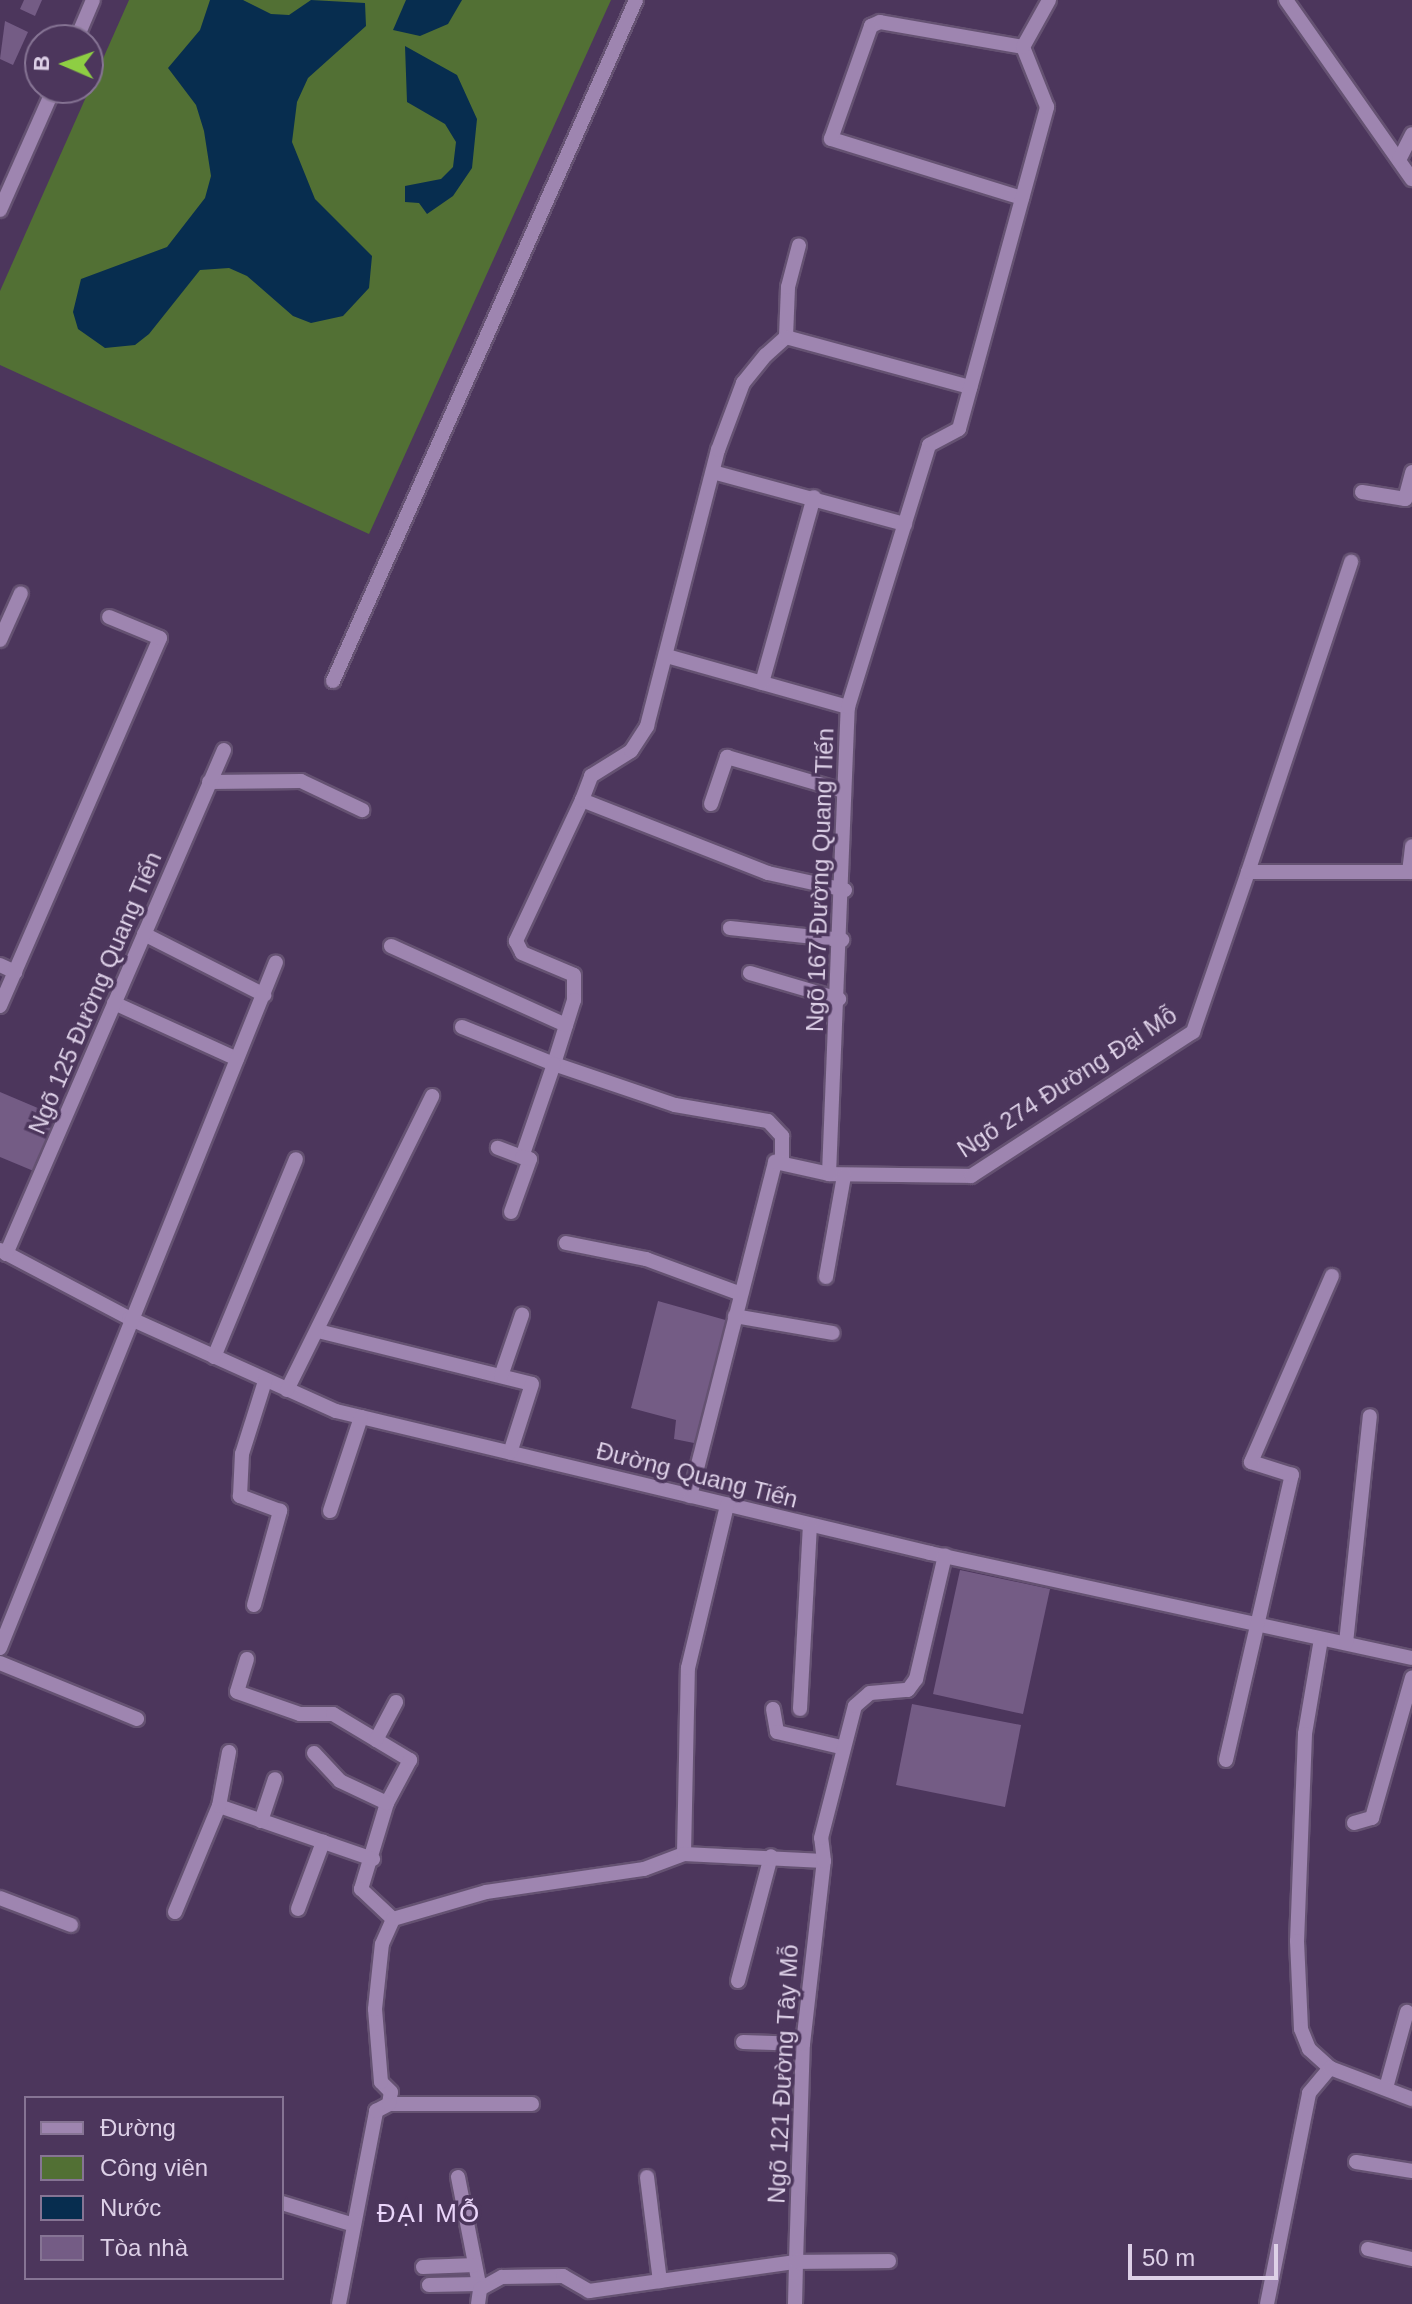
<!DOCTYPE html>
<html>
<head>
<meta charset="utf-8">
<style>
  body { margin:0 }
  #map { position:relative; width:1412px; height:2304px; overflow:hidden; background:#4c365c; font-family:Arial,sans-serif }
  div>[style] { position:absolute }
  .green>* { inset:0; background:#527034 }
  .water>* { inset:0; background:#072d4f }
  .building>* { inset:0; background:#745c85 }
  .roads { filter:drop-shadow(2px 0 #655272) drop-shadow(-2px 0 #655272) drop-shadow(0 2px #655272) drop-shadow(0 -2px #655272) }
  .minor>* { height:14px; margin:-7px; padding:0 7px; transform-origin:7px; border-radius:7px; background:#9e85b0 }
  span { translate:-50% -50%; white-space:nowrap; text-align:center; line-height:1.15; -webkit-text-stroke:7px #4c365c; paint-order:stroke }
  .street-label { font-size:24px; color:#ddd0e7 }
  .neighbourhood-label { font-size:26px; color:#ead5fa; letter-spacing:2px }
  .legend { position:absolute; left:24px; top:2096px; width:260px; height:184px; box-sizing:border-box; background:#4c365c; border:2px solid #867494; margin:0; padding:10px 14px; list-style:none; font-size:24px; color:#ddd0e7 }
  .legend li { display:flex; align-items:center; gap:16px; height:40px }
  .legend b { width:40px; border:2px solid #867494 }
  .north { position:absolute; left:24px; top:24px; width:80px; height:80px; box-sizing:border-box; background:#4c365c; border:2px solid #867494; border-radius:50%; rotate:272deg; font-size:22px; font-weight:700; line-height:32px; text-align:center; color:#ddd0e7 }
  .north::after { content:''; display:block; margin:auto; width:28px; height:36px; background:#8ece43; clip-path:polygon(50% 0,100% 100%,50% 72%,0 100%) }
  .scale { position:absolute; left:1128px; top:2244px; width:150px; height:36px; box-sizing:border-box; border:4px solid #ddd0e7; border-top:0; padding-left:10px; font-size:24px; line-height:28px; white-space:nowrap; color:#ddd0e7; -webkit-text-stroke:6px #4c365c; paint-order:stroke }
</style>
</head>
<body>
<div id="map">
  <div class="green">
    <i style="clip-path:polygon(129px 0,611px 0,369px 534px,0 365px,0 291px)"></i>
  </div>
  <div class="water">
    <i style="clip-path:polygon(210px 0,243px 0,271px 14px,289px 15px,311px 0,365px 3px,366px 26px,308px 78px,297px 102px,292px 142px,315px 199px,372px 256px,369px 288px,343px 316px,311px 323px,293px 316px,247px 276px,229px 268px,200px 270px,149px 334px,135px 345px,105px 348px,78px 329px,73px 312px,81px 279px,167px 247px,205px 198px,211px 176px,204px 131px,196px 105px,168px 68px,200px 30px)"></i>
    <i style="clip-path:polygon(406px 0,462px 0,448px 24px,420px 36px,393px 30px)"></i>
    <i style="clip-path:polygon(405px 46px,457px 75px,477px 119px,472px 168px,453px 196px,427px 214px,419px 203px,405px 202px,405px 186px,441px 179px,453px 167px,456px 142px,445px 124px,407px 102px)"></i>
  </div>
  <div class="building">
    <i style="clip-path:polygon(24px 0,42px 0,35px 16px,20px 9px)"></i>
    <i style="clip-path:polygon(5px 21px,28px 32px,13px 65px,0 59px)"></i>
    <i style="clip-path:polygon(0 1092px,59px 1117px,36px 1172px,0 1157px)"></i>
    <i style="clip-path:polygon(658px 1301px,729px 1321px,699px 1444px,674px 1439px,676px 1420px,631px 1408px)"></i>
    <i style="clip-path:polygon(960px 1570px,1050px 1589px,1023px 1714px,933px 1694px)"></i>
    <i style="clip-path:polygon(912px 1704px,1021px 1725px,1005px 1807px,896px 1785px)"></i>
  </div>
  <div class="roads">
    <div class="minor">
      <i style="left:1286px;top:0;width:219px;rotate:54.9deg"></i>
      <i style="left:76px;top:40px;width:43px;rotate:-67deg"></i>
      <i style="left:1399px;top:160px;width:29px;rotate:-63deg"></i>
      <i style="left:1022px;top:198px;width:200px;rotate:-162.8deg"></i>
      <i style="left:831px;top:139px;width:120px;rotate:-70.5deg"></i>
      <i style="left:871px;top:26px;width:10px;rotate:-24deg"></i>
      <i style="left:880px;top:22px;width:145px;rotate:9.9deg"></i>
      <i style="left:0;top:210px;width:133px;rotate:-66.1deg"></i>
      <i style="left:786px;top:337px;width:50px;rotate:-87.7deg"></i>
      <i style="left:788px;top:287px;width:43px;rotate:-75.3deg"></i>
      <i style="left:713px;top:472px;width:199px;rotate:15.2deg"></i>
      <i style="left:1362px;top:492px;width:44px;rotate:9.2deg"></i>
      <i style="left:1405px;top:499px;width:28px;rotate:-75deg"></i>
      <i style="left:0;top:640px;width:51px;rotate:-65.9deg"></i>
      <i style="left:670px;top:657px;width:185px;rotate:15.7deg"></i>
      <i style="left:333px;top:681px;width:745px;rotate:-66.01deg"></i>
      <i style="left:762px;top:683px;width:193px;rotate:-74.4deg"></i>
      <i style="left:209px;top:782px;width:92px;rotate:-0.6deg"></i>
      <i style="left:301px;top:781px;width:68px;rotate:25.4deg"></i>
      <i style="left:582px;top:800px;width:156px;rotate:115.1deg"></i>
      <i style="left:516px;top:941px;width:13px;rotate:63deg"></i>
      <i style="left:522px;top:953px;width:56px;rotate:22.9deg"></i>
      <i style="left:574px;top:975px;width:25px;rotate:90deg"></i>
      <i style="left:574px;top:1000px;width:67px;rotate:107.4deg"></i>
      <i style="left:554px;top:1064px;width:128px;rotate:18.7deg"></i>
      <i style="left:675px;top:1105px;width:94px;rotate:9.8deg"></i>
      <i style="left:768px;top:1121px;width:21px;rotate:47deg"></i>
      <i style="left:782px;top:1136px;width:27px;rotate:90deg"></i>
      <i style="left:711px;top:804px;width:50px;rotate:-71.2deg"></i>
      <i style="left:727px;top:757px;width:118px;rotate:16.3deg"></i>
      <i style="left:1248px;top:872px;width:327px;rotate:-71.6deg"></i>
      <i style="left:1409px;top:872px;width:26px;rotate:-83deg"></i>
      <i style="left:845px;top:890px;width:79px;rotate:-167.6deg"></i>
      <i style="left:768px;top:873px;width:200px;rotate:-158.6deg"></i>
      <i style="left:582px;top:800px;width:26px;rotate:-69deg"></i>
      <i style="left:591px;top:776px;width:47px;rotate:-32deg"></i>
      <i style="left:631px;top:751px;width:30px;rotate:-57deg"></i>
      <i style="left:647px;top:726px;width:285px;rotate:-75.6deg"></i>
      <i style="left:718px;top:450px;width:72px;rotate:-69.5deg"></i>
      <i style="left:743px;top:383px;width:36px;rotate:-51deg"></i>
      <i style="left:766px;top:355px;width:27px;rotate:-42deg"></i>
      <i style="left:786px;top:337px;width:191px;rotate:15.2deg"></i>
      <i style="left:730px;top:928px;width:113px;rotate:6.1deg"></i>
      <i style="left:144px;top:934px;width:135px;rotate:26.9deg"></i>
      <i style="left:391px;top:946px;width:192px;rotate:24.3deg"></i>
      <i style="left:0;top:965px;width:17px;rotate:25deg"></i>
      <i style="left:750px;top:973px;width:93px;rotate:16.3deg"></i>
      <i style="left:114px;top:1003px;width:135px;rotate:24.5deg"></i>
      <i style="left:0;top:1006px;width:401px;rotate:-66.5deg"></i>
      <i style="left:160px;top:638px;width:55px;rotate:-157.6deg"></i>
      <i style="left:462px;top:1027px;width:99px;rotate:21.9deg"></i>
      <i style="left:554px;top:1064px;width:98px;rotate:109deg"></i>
      <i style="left:522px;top:1157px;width:26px;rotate:-159deg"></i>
      <i style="left:829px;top:1174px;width:142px;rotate:0.8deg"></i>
      <i style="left:971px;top:1176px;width:265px;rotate:-33deg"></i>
      <i style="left:1193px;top:1032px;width:169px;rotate:-71deg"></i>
      <i style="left:1248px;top:872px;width:164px"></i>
      <i style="left:511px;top:1212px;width:56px;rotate:-70.3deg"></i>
      <i style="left:530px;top:1159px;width:8px;rotate:-166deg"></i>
      <i style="left:566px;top:1243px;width:82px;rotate:11.3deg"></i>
      <i style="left:646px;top:1259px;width:101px;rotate:20.2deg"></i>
      <i style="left:0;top:1250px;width:146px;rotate:27.8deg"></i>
      <i style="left:129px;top:1318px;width:227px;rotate:24.2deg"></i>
      <i style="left:336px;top:1411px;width:611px;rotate:13.44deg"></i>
      <i style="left:930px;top:1553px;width:493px;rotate:12.3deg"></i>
      <i style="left:6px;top:1254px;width:549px;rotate:-66.61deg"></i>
      <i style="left:826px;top:1277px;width:103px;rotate:-79.9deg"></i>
      <i style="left:735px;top:1316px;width:99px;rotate:9.8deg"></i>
      <i style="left:318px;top:1331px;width:220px;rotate:13.9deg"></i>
      <i style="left:532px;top:1384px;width:72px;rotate:107.7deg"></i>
      <i style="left:214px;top:1357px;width:214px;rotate:-67.5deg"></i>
      <i style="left:501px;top:1376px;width:65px;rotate:-71deg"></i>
      <i style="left:287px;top:1390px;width:328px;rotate:-63.7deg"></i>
      <i style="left:690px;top:1496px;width:345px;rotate:-75.7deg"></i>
      <i style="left:775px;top:1162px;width:55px;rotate:12.5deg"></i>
      <i style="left:829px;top:1174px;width:467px;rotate:-87.7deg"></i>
      <i style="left:848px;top:707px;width:274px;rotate:-72.8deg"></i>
      <i style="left:929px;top:445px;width:34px;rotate:-28deg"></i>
      <i style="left:959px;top:429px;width:334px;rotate:-74.7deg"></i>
      <i style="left:1047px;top:107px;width:65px;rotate:-111.8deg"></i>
      <i style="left:1023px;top:47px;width:54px;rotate:-61deg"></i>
      <i style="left:330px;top:1511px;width:99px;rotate:-71.7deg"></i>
      <i style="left:254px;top:1605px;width:98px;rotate:-74.5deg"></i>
      <i style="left:280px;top:1511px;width:43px;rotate:-159.4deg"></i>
      <i style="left:240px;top:1496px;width:42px;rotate:-87.3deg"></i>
      <i style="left:242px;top:1454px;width:77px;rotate:-72.5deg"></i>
      <i style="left:1321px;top:1639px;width:96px;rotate:99.6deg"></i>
      <i style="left:1305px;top:1734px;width:207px;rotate:92.2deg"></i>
      <i style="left:1297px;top:1941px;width:88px;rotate:87.4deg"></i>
      <i style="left:1301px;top:2029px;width:22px;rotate:68deg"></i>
      <i style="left:1309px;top:2049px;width:28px;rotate:42deg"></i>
      <i style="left:1346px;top:1643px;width:228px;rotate:-84deg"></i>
      <i style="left:0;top:1648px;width:739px;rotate:-68.08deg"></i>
      <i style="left:247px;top:1659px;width:34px;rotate:107deg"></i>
      <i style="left:237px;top:1692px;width:67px;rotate:19.2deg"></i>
      <i style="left:300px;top:1714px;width:33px"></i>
      <i style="left:333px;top:1714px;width:90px;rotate:30.9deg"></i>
      <i style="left:410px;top:1760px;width:49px;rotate:118.1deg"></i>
      <i style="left:387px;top:1803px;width:90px;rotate:106.8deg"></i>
      <i style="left:361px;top:1889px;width:44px;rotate:43.2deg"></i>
      <i style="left:0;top:1663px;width:148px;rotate:22.2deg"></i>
      <i style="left:773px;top:1709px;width:23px;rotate:80deg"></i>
      <i style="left:777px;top:1732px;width:66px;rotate:13.2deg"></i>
      <i style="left:800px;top:1709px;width:184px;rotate:-86.9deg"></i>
      <i style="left:376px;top:1740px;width:43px;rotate:-62.2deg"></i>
      <i style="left:314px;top:1753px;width:38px;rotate:47deg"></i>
      <i style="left:340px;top:1781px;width:52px;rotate:25.1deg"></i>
      <i style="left:1226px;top:1760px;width:293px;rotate:-77deg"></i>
      <i style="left:1292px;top:1475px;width:43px;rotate:-162.4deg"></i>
      <i style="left:1251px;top:1462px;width:203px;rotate:-66.5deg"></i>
      <i style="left:219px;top:1806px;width:163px;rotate:19deg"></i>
      <i style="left:261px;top:1821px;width:44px;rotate:-71.6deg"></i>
      <i style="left:1354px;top:1823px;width:19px;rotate:-16deg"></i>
      <i style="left:1372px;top:1818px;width:146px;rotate:-74.1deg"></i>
      <i style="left:684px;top:1854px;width:186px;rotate:-88.8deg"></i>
      <i style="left:688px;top:1668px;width:168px;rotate:-76.5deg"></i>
      <i style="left:0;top:1898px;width:76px;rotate:20.8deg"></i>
      <i style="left:298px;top:1909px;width:72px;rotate:-69.5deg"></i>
      <i style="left:175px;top:1912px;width:115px;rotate:-67.5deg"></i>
      <i style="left:219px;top:1806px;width:55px;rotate:-79.5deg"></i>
      <i style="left:738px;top:1981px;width:129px;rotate:-75.2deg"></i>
      <i style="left:743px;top:2042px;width:60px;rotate:1.9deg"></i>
      <i style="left:1386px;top:2088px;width:79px;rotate:-74.6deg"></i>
      <i style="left:389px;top:2104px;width:143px"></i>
      <i style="left:1356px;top:2162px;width:57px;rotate:9.1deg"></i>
      <i style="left:458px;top:2177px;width:114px;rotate:78.9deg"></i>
      <i style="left:647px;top:2177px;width:105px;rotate:82.9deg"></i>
      <i style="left:282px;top:2203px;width:75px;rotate:17deg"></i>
      <i style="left:1368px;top:2249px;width:45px;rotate:12.8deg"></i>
      <i style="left:423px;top:2267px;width:52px;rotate:-2.2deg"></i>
      <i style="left:429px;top:2285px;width:50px;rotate:-1.1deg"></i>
      <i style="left:339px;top:2304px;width:197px;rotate:-79.1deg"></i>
      <i style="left:376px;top:2111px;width:15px;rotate:-28deg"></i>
      <i style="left:389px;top:2104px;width:12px;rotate:-81deg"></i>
      <i style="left:391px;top:2092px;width:14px;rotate:-135deg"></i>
      <i style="left:381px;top:2082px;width:73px;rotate:-94.7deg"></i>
      <i style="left:375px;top:2009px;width:65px;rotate:-83.9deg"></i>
      <i style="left:382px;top:1944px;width:27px;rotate:-66deg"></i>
      <i style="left:393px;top:1919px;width:97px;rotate:-16.2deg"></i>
      <i style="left:486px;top:1892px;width:160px;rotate:-8.3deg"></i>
      <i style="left:644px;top:1869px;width:43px;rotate:-20.6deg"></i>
      <i style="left:684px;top:1854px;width:140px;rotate:2.9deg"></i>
      <i style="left:478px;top:2304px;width:15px;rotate:-82deg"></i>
      <i style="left:480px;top:2289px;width:25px;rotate:-29deg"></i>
      <i style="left:502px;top:2277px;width:61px;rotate:-0.9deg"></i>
      <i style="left:563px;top:2276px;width:30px;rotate:30deg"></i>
      <i style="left:589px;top:2291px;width:209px;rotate:-8deg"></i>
      <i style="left:796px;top:2262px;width:218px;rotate:-88.2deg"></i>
      <i style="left:803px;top:2044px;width:184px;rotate:-83.5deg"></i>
      <i style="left:824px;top:1861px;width:23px;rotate:-97deg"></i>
      <i style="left:821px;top:1838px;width:136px;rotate:-75.6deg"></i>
      <i style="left:855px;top:1706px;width:20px;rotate:-41deg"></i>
      <i style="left:870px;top:1693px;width:38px;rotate:-5deg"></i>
      <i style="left:908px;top:1690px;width:14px;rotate:-54deg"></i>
      <i style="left:916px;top:1679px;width:127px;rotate:-76.8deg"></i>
      <i style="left:795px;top:2304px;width:42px;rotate:-88.6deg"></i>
      <i style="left:796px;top:2262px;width:93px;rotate:-0.6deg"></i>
      <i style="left:1267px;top:2304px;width:215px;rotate:-78.7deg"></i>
      <i style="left:1309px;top:2093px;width:33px;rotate:-50deg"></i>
      <i style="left:1330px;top:2068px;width:88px;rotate:20.7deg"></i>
    </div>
  </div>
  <div class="street-label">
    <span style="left:820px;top:880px;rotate:-88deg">Ngõ 167 Đường Quang Tiến</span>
    <span style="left:95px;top:993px;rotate:-67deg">Ngõ 125 Đường Quang Tiến</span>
    <span style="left:1067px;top:1082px;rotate:-33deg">Ngõ 274 Đường Đại Mỗ</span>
    <span style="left:697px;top:1475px;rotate:14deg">Đường Quang Tiến</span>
    <span style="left:783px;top:2074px;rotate:-87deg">Ngõ 121 Đường Tây Mỗ</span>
  </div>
  <div class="neighbourhood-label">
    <span style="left:429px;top:2214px">ĐẠI MỖ</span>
  </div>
  <ul class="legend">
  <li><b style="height:10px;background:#9e85b0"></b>Đường</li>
  <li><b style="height:22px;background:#527034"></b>Công viên</li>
  <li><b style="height:22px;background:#072d4f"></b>Nước</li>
  <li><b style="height:22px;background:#745c85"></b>Tòa nhà</li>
  </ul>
  <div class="north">B</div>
  <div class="scale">50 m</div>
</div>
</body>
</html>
